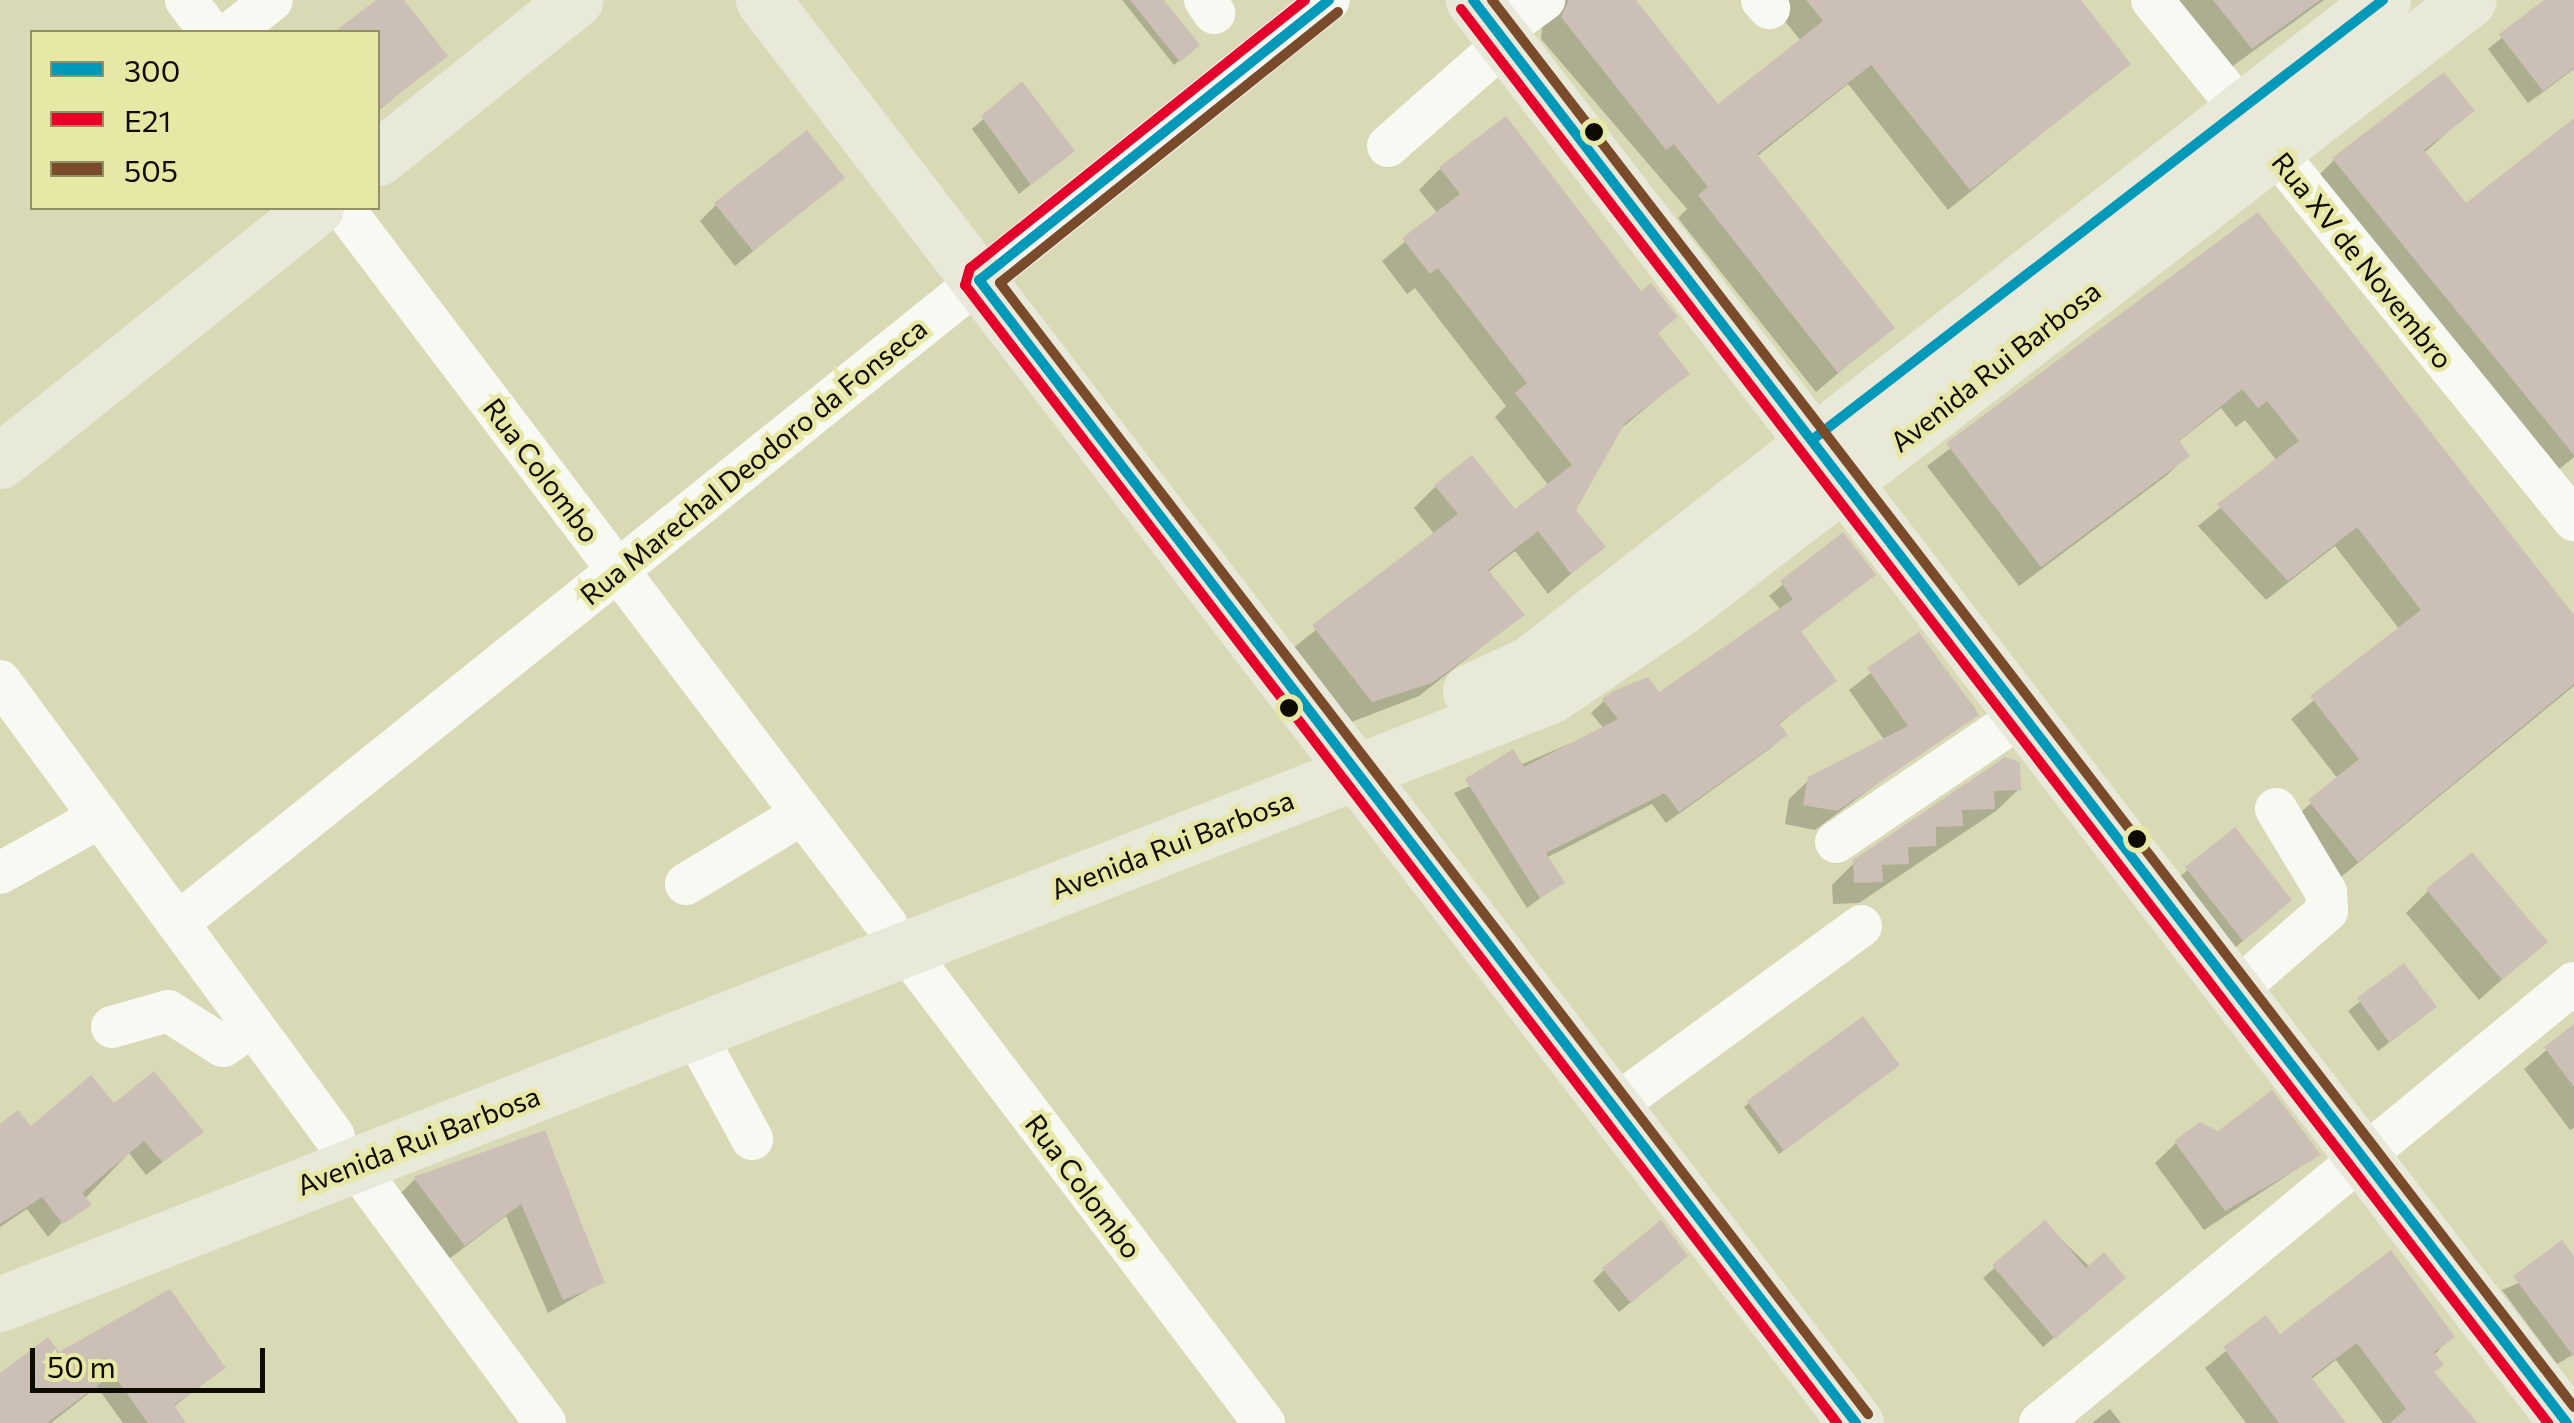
<!DOCTYPE html>
<html>
<head>
<meta charset="utf-8">
<style>
  body { margin:0 }
  #map { position:relative; width:2574px; height:1423px; overflow:hidden; background:#d9d9b5; font-family:Commissioner,sans-serif }
  div>[style] { position:absolute }
  .shadow>* { inset:0; background:#0003 }
  .building>* { inset:0; background:#ccc0b6 }
  .minor>* { height:42px; margin:-21px; padding:0 21px; transform-origin:21px; border-radius:21px; background:#f9f9f4 }
  .major>* { height:55px; margin:-27.5px; padding:0 27.5px; transform-origin:27.5px; border-radius:27.5px; background:#e9e9da }
  .bus-1>* { height:10px; margin:-5px; padding:0 5px; transform-origin:5px; border-radius:5px; background:#0199b9 }
  .bus-2>* { height:10px; margin:-5px; padding:0 5px; transform-origin:5px; border-radius:5px; background:#e4002b }
  .bus-3>* { height:10px; margin:-5px; padding:0 5px; transform-origin:5px; border-radius:5px; background:#7a4b2a }
  .dots>* { width:28px; height:28px; translate:-50% -50%; box-sizing:border-box; border:5px solid #e8e8a6; border-radius:50% }
  span { translate:-50% -50%; white-space:nowrap; text-align:center; line-height:1.15; -webkit-text-stroke:9px #e8e8a6; paint-order:stroke }
  .street-label { font-size:28px; color:#0e0c00 }
  .legend { position:absolute; left:30px; top:30px; width:350px; height:180px; box-sizing:border-box; background:#e8e8a6; border:2px solid #919064; margin:0; padding:12px 18px; list-style:none; font-size:30px; color:#0e0c00 }
  .legend li { display:flex; align-items:center; gap:20px; height:50px }
  .legend b { width:50px; border:2px solid #919064 }
  .scale { position:absolute; left:30px; top:1348px; width:235px; height:45px; box-sizing:border-box; border:5px solid #0e0c00; border-top:0; padding-left:12px; font-size:30px; line-height:35px; white-space:nowrap; color:#0e0c00; -webkit-text-stroke:8px #e8e8a6; paint-order:stroke }
</style>
</head>
<body>
<div id="map">
  <div class="shadow">
    <i style="clip-path:polygon(380px 0,401px 0,445px 55px,378px 111px,378px 32px,338px 32px)"></i>
    <i style="clip-path:polygon(1122px 0,1161px 0,1192px 50px,1174px 65px)"></i>
    <i style="clip-path:polygon(1513px 0,1633px 0,1717px 107px,1801px 41px,1775px 9px,1784px 0,2078px 0,2128px 63px,1948px 210px,1848px 84px,1756px 157px,1892px 328px,1816px 392px,1678px 218px,1687px 209px,1541px 39px,1544px 5px)"></i>
    <i style="clip-path:polygon(2175px 0,2324px 0,2230px 68px)"></i>
    <i style="clip-path:polygon(2548px 0,2574px 0,2574px 69px,2528px 103px,2488px 49px)"></i>
    <i style="clip-path:polygon(1022px 85px,1072px 151px,1019px 194px,972px 129px)"></i>
    <i style="clip-path:polygon(2471px 111px,2424px 153px,2465px 207px,2574px 135px,2574px 457px,2552px 475px,2312px 182px,2334px 160px)"></i>
    <i style="clip-path:polygon(1441px 168px,1674px 317px,1656px 335px,1687px 374px,1618px 431px,1573px 510px,1602px 547px,1548px 594px,1515px 551px,1488px 572px,1522px 615px,1419px 696px,1349px 723px,1292px 649px,1435px 535px,1414px 508px,1436px 486px,1514px 513px,1549px 486px,1495px 417px,1506px 406px,1415px 288px,1407px 294px,1382px 261px,1438px 214px,1419px 190px)"></i>
    <i style="clip-path:polygon(842px 178px,735px 266px,700px 221px,716px 205px)"></i>
    <i style="clip-path:polygon(2258px 216px,2574px 620px,2574px 686px,2336px 881px,2289px 823px,2338px 779px,2291px 719px,2400px 630px,2335px 546px,2266px 600px,2198px 526px,2277px 461px,2245px 420px,2236px 427px,2221px 408px,2177px 443px,2187px 456px,2166px 476px,2019px 586px,1927px 466px)"></i>
    <i style="clip-path:polygon(1842px 536px,1872px 575px,1799px 633px,1834px 680px,1778px 725px,1785px 735px,1772px 747px,1666px 823px,1652px 804px,1546px 858px,1562px 882px,1527px 908px,1454px 793px,1604px 729px,1591px 713px,1604px 701px,1659px 696px,1781px 610px,1769px 596px)"></i>
    <i style="clip-path:polygon(1919px 635px,1976px 710px,1815px 830px,1785px 824px,1789px 799px,1810px 779px,1885px 741px,1849px 690px)"></i>
    <i style="clip-path:polygon(2014px 761px,2018px 790px,1996px 811px,1859px 903px,1833px 904px,1832px 885px,1855px 862px)"></i>
    <i style="clip-path:polygon(2235px 830px,2273px 916px,2225px 956px,2170px 885px)"></i>
    <i style="clip-path:polygon(2428px 891px,2544px 942px,2479px 1000px,2406px 913px)"></i>
    <i style="clip-path:polygon(2404px 967px,2423px 1017px,2378px 1051px,2348px 1011px)"></i>
    <i style="clip-path:polygon(2574px 1027px,2574px 1128px,2570px 1130px,2524px 1069px)"></i>
    <i style="clip-path:polygon(1892px 1070px,1779px 1154px,1744px 1107px,1749px 1103px)"></i>
    <i style="clip-path:polygon(114px 1107px,201px 1132px,146px 1175px,129px 1153px,48px 1237px,27px 1209px,0 1227px,0 1127px,30px 1130px)"></i>
    <i style="clip-path:polygon(544px 1133px,602px 1282px,548px 1313px,506px 1216px,449px 1259px,400px 1194px,414px 1180px)"></i>
    <i style="clip-path:polygon(2219px 1134px,2318px 1155px,2204px 1230px,2155px 1163px,2176px 1143px)"></i>
    <i style="clip-path:polygon(2045px 1224px,2112px 1288px,2043px 1347px,1983px 1278px)"></i>
    <i style="clip-path:polygon(2574px 1260px,2574px 1354px,2557px 1364px,2502px 1290px)"></i>
    <i style="clip-path:polygon(1674px 1266px,1619px 1312px,1593px 1281px,1604px 1270px)"></i>
    <i style="clip-path:polygon(2265px 1319px,2279px 1338px,2452px 1336px,2434px 1355px,2432px 1373px,2455px 1423px,2383px 1423px,2336px 1360px,2310px 1380px,2337px 1423px,2246px 1423px,2205px 1368px)"></i>
    <i style="clip-path:polygon(58px 1355px,223px 1368px,172px 1408px,183px 1423px,123px 1423px,97px 1387px,51px 1423px,0 1423px,0 1376px)"></i>
    <i style="clip-path:polygon(2110px 1409px,2121px 1423px,2092px 1423px)"></i>
  </div>
  <div class="building">
    <i style="clip-path:polygon(376px 0,404px 0,448px 56px,378px 110px,378px 32px,334px 32px)"></i>
    <i style="clip-path:polygon(1130px 0,1164px 0,1200px 45px,1180px 62px)"></i>
    <i style="clip-path:polygon(1569px 0,1636px 0,1718px 104px,1823px 21px,1806px 0,2081px 0,2131px 64px,1970px 190px,1871px 65px,1757px 154px,1895px 328px,1838px 373px,1698px 195px,1708px 187px,1674px 144px,1666px 150px,1561px 17px)"></i>
    <i style="clip-path:polygon(2213px 0,2320px 0,2252px 49px)"></i>
    <i style="clip-path:polygon(2544px 0,2574px 0,2574px 68px,2543px 91px,2499px 34px)"></i>
    <i style="clip-path:polygon(2444px 72px,2475px 111px,2424px 150px,2466px 203px,2574px 118px,2574px 455px,2332px 158px)"></i>
    <i style="clip-path:polygon(1022px 81px,1075px 151px,1031px 185px,981px 116px)"></i>
    <i style="clip-path:polygon(1506px 116px,1641px 291px,1651px 283px,1678px 317px,1658px 333px,1690px 374px,1625px 423px,1576px 510px,1606px 547px,1571px 574px,1538px 531px,1488px 570px,1525px 615px,1432px 683px,1372px 702px,1312px 625px,1458px 514px,1434px 485px,1472px 455px,1515px 509px,1572px 465px,1515px 393px,1527px 383px,1438px 268px,1430px 274px,1402px 238px,1460px 194px,1439px 167px)"></i>
    <i style="clip-path:polygon(807px 130px,845px 178px,753px 251px,714px 203px)"></i>
    <i style="clip-path:polygon(2258px 212px,2574px 615px,2574px 684px,2358px 862px,2308px 800px,2359px 759px,2310px 696px,2421px 610px,2357px 527px,2288px 581px,2217px 504px,2299px 441px,2267px 401px,2258px 408px,2242px 389px,2179px 441px,2190px 456px,2041px 567px,1946px 443px)"></i>
    <i style="clip-path:polygon(1843px 532px,1876px 575px,1801px 631px,1837px 681px,1779px 723px,1788px 735px,1679px 812px,1665px 793px,1546px 853px,1565px 883px,1540px 898px,1465px 779px,1513px 749px,1524px 767px,1618px 719px,1602px 699px,1613px 691px,1648px 677px,1659px 692px,1793px 599px,1780px 581px)"></i>
    <i style="clip-path:polygon(1919px 632px,1979px 715px,1837px 811px,1803px 805px,1808px 777px,1908px 726px,1867px 668px)"></i>
    <i style="clip-path:polygon(2005px 757px,2020px 762px,2021px 790px,1994px 791px,1995px 809px,1962px 810px,1963px 826px,1936px 827px,1936px 846px,1908px 847px,1909px 864px,1882px 865px,1883px 882px,1854px 883px,1853px 860px)"></i>
    <i style="clip-path:polygon(2235px 827px,2292px 900px,2243px 941px,2185px 867px)"></i>
    <i style="clip-path:polygon(2472px 852px,2548px 942px,2502px 980px,2426px 889px)"></i>
    <i style="clip-path:polygon(2404px 963px,2437px 1007px,2389px 1042px,2357px 998px)"></i>
    <i style="clip-path:polygon(1863px 1016px,1900px 1065px,1784px 1151px,1747px 1101px)"></i>
    <i style="clip-path:polygon(2574px 1024px,2574px 1087px,2544px 1047px)"></i>
    <i style="clip-path:polygon(154px 1071px,204px 1132px,162px 1162px,144px 1141px,82px 1193px,92px 1205px,63px 1224px,42px 1197px,0 1224px,0 1124px,18px 1110px,31px 1126px,91px 1075px,114px 1103px)"></i>
    <i style="clip-path:polygon(2272px 1090px,2321px 1155px,2225px 1211px,2174px 1141px,2200px 1122px,2218px 1131px)"></i>
    <i style="clip-path:polygon(545px 1130px,605px 1283px,563px 1300px,521px 1204px,465px 1246px,413px 1177px)"></i>
    <i style="clip-path:polygon(1661px 1220px,1688px 1256px,1631px 1303px,1602px 1268px)"></i>
    <i style="clip-path:polygon(2045px 1220px,2086px 1268px,2104px 1252px,2126px 1278px,2055px 1339px,1992px 1265px)"></i>
    <i style="clip-path:polygon(2562px 1240px,2574px 1256px,2574px 1357px,2513px 1276px)"></i>
    <i style="clip-path:polygon(2391px 1250px,2455px 1337px,2434px 1352px,2444px 1365px,2434px 1372px,2478px 1423px,2390px 1423px,2406px 1409px,2357px 1343px,2311px 1377px,2346px 1423px,2279px 1423px,2223px 1347px,2266px 1315px,2280px 1334px)"></i>
    <i style="clip-path:polygon(170px 1289px,226px 1368px,174px 1405px,186px 1423px,148px 1423px,113px 1374px,47px 1423px,0 1423px,0 1373px,48px 1337px,59px 1352px)"></i>
  </div>
  <div class="minor">
    <i style="left:186px;top:0;width:40px;rotate:53deg"></i>
    <i style="left:1205px;top:0;width:16px;rotate:55deg"></i>
    <i style="left:1762px;top:0;width:11px;rotate:49deg"></i>
    <i style="left:2152px;top:0;width:670px;rotate:50.94deg"></i>
    <i style="left:232px;top:32px;width:51px;rotate:-38.7deg"></i>
    <i style="left:1498px;top:33px;width:57px;rotate:-35.7deg"></i>
    <i style="left:1388px;top:146px;width:157px;rotate:-41.4deg"></i>
    <i style="left:343px;top:208px;width:899px;rotate:52.82deg"></i>
    <i style="left:0;top:681px;width:564px;rotate:53.72deg"></i>
    <i style="left:1836px;top:842px;width:226px;rotate:-34.2deg"></i>
    <i style="left:0;top:873px;width:115px;rotate:-29.2deg"></i>
    <i style="left:686px;top:884px;width:135px;rotate:-31.1deg"></i>
    <i style="left:178px;top:923px;width:1475px;rotate:-38.73deg"></i>
    <i style="left:905px;top:949px;width:595px;rotate:52.86deg"></i>
    <i style="left:2235px;top:991px;width:122px;rotate:-41deg"></i>
    <i style="left:2327px;top:911px;width:19px;rotate:-93deg"></i>
    <i style="left:2326px;top:892px;width:97px;rotate:-121.1deg"></i>
    <i style="left:112px;top:1027px;width:58px;rotate:-15.9deg"></i>
    <i style="left:168px;top:1011px;width:65px;rotate:32.5deg"></i>
    <i style="left:223px;top:1046px;width:36px;rotate:-34deg"></i>
    <i style="left:694px;top:1032px;width:122px;rotate:61.5deg"></i>
    <i style="left:1613px;top:1107px;width:307px;rotate:-36.1deg"></i>
    <i style="left:355px;top:1165px;width:320px;rotate:53.6deg"></i>
    <i style="left:2040px;top:1423px;width:692px;rotate:-39.49deg"></i>
  </div>
  <div class="major">
    <i style="left:763px;top:0;width:1794px;rotate:52.47deg"></i>
    <i style="left:1473px;top:0;width:1795px;rotate:52.45deg"></i>
    <i style="left:378px;top:158px;width:253px;rotate:-38.7deg"></i>
    <i style="left:0;top:461px;width:405px;rotate:-38.7deg"></i>
    <i style="left:1470px;top:691px;width:65px;rotate:-24.6deg"></i>
    <i style="left:1529px;top:664px;width:1082px;rotate:-37.87deg"></i>
    <i style="left:0;top:1304px;width:1665px;rotate:-21.42deg"></i>
    <i style="left:1550px;top:696px;width:156px;rotate:-34deg"></i>
    <i style="left:1679px;top:609px;width:997px;rotate:-37.63deg"></i>
  </div>
  <div class="bus-1">
    <i style="left:1329px;top:0;width:448px;rotate:141.3deg"></i>
    <i style="left:979px;top:280px;width:1441px;rotate:52.5deg"></i>
    <i style="left:1473px;top:0;width:1795px;rotate:52.45deg"></i>
    <i style="left:1812px;top:440px;width:721px;rotate:-37.62deg"></i>
  </div>
  <div class="bus-2">
    <i style="left:1305px;top:0;width:429px;rotate:141.3deg"></i>
    <i style="left:970px;top:268px;width:18px;rotate:106deg"></i>
    <i style="left:965px;top:285px;width:1434px;rotate:52.54deg"></i>
    <i style="left:1461px;top:9px;width:1784px;rotate:52.45deg"></i>
  </div>
  <div class="bus-3">
    <i style="left:1492px;top:0;width:1775px;rotate:52.44deg"></i>
    <i style="left:1338px;top:12px;width:433px;rotate:141.3deg"></i>
    <i style="left:1000px;top:283px;width:1426px;rotate:52.5deg"></i>
  </div>
  <div class="dots">
    <i style="left:1594px;top:132px;background:#0e0c00"></i>
    <i style="left:1289px;top:708px;background:#0e0c00"></i>
    <i style="left:2137px;top:839px;background:#0e0c00"></i>
  </div>
  <div class="street-label">
    <span style="left:2363px;top:260px;rotate:51deg">Rua XV de Novembro</span>
    <span style="left:1995px;top:366px;rotate:-38deg">Avenida Rui Barbosa</span>
    <span style="left:753px;top:461px;rotate:-39deg">Rua Marechal Deodoro da Fonseca</span>
    <span style="left:542px;top:470px;rotate:53deg">Rua Colombo</span>
    <span style="left:1172px;top:844px;rotate:-21deg">Avenida Rui Barbosa</span>
    <span style="left:418px;top:1140px;rotate:-21deg">Avenida Rui Barbosa</span>
    <span style="left:1084px;top:1186px;rotate:53deg">Rua Colombo</span>
  </div>
  <ul class="legend">
  <li><b style="height:12px;background:#0199b9"></b>300</li>
  <li><b style="height:12px;background:#e4002b"></b>E21</li>
  <li><b style="height:12px;background:#7a4b2a"></b>505</li>
  </ul>
  <div class="scale">50 m</div>
</div>
</body>
</html>
